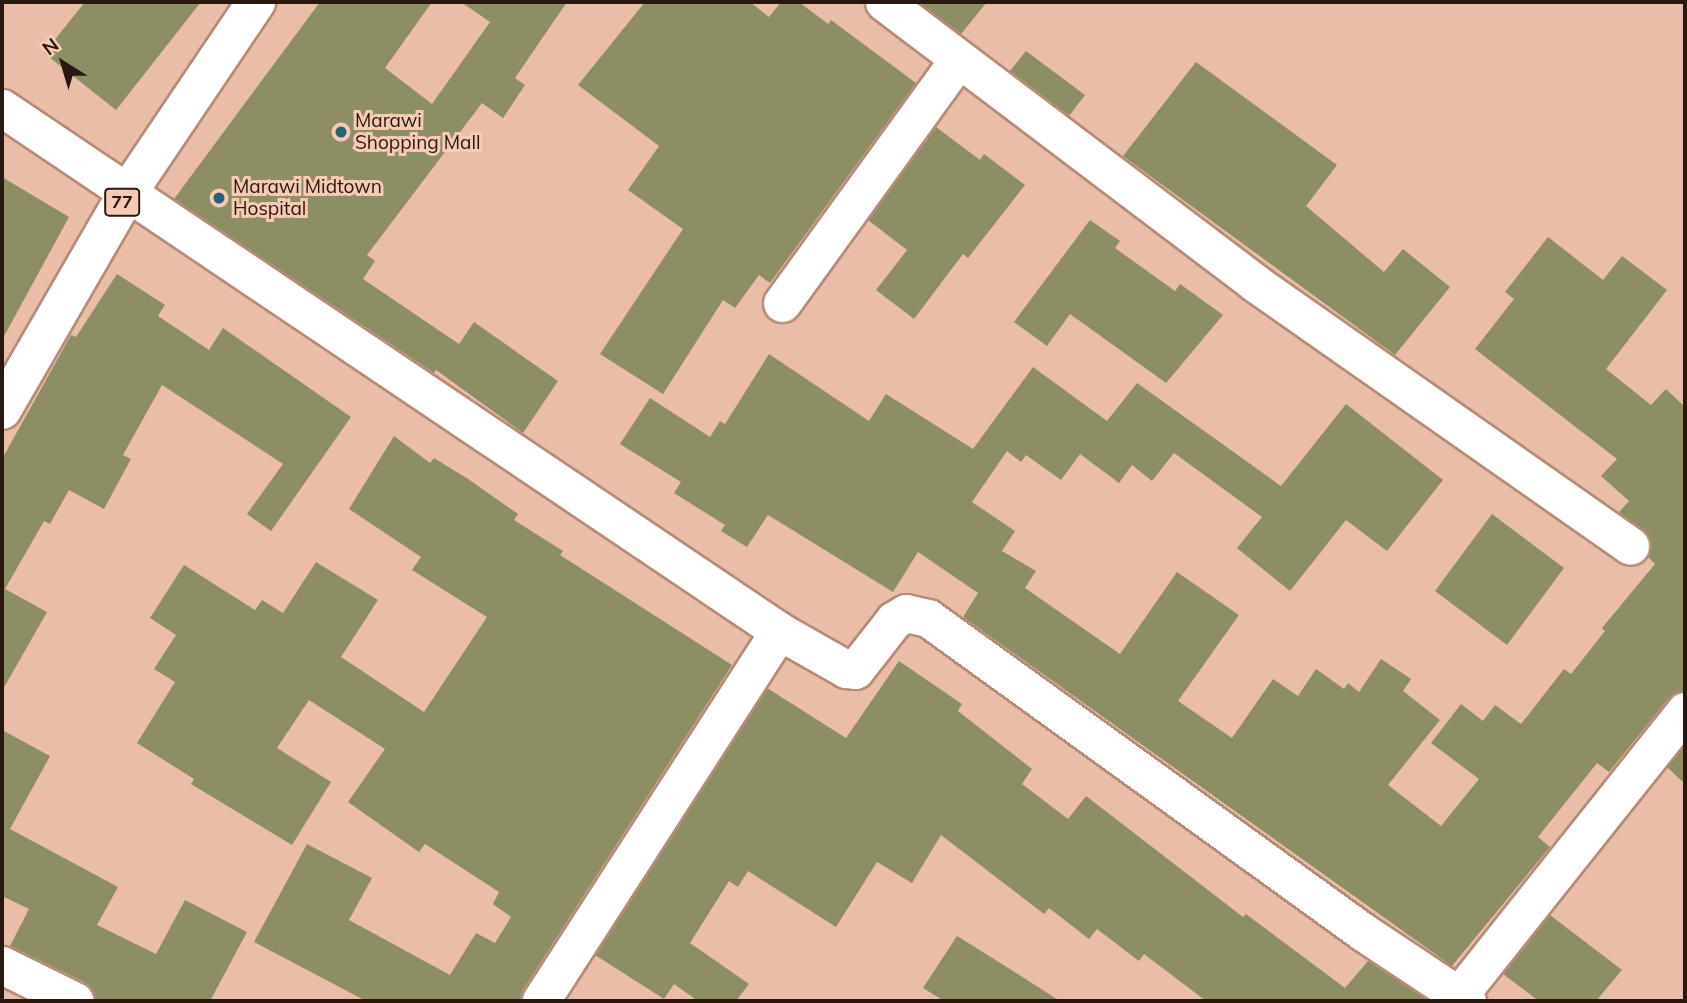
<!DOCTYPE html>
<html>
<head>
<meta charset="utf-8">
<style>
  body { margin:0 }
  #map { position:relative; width:1687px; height:1003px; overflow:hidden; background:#e9bda8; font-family:Mulish,sans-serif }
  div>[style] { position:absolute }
  .building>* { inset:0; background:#8e8e64 }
  .roads { filter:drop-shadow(2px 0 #b68c78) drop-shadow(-2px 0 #b68c78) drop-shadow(0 2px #b68c78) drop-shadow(0 -2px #b68c78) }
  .street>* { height:37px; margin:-18.5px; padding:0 18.5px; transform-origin:18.5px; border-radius:18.5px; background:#fff }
  .highway>* { height:38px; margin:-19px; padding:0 19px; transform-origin:19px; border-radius:19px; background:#fff }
  .dots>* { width:19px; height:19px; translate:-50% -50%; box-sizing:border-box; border:4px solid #f6cab4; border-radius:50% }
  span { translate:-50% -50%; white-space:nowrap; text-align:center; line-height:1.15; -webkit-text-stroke:6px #f6cab4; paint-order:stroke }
  .shield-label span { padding:2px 5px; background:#f6cab4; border:2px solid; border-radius:5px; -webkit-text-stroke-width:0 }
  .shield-label { font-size:18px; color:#281810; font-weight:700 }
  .poi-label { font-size:19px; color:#281810 }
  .left { translate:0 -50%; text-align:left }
  .frame { position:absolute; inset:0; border:4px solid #281810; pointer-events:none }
  .north { position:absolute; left:28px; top:28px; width:70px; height:70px; -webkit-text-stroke:5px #f6cab4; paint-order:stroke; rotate:323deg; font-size:19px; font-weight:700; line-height:28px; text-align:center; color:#281810 }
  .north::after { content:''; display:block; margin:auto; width:24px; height:32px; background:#281810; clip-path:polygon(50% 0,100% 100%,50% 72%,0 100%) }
</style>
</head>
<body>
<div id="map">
  <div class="building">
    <i style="clip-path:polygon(85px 2px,201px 2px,116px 110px,44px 53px)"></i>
    <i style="clip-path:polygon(320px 2px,432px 2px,385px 68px,432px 104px,490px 22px,461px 2px,567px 2px,515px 78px,525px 85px,503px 118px,482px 103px,367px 255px,375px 261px,363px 279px,459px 344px,474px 322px,558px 381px,523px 433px,436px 370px,434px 373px,174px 199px)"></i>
    <i style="clip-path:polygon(645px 2px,750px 2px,769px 17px,781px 2px,799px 2px,828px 24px,831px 20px,916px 83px,770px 283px,759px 275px,735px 308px,723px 300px,663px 394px,600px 354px,683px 229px,628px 190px,659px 146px,578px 85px)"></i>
    <i style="clip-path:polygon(918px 2px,987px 2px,961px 34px)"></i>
    <i style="clip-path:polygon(1026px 51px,1085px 95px,1069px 116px,1010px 71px)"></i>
    <i style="clip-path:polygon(1196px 62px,1337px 165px,1306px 206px,1384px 272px,1403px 249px,1450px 287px,1395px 355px,1123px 156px)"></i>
    <i style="clip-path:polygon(936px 127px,980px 160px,984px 154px,1025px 185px,968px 258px,963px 254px,914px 319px,876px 290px,907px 250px,868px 220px)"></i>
    <i style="clip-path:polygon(2px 177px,69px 217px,2px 340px)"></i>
    <i style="clip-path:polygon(1090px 220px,1120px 241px,1115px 248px,1175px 291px,1180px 284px,1223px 315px,1166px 383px,1070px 314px,1047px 346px,1014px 322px)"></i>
    <i style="clip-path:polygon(1548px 237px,1603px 280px,1622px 256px,1667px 290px,1606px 369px,1651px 405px,1666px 389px,1685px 407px,1685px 690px,1669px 698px,1609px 772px,1597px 763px,1538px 837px,1550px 847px,1452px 966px,963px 617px,978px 593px,918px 552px,893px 592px,768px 515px,747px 547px,721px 531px,725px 525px,674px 493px,681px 482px,620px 444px,650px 398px,710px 437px,720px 421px,725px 424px,769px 354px,869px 421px,886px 394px,973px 449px,1033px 367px,1107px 421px,1137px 383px,1281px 486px,1346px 404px,1443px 480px,1387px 551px,1346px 520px,1290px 591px,1237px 548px,1262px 517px,1174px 453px,1152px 481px,1132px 465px,1119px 483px,1080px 454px,1061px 480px,1026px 455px,1021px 462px,1007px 451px,972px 502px,1015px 531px,1002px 551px,1036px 571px,1025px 588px,1120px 654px,1177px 572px,1239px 615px,1178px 701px,1232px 738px,1273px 679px,1298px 696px,1316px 669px,1344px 689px,1348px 683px,1359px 692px,1381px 659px,1411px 679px,1403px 691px,1440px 720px,1388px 785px,1441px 826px,1479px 779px,1431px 743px,1461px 704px,1483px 721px,1495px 705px,1521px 724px,1564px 669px,1571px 674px,1605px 631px,1602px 628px,1655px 564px,1648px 557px,1649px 537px,1619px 512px,1629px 501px,1601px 476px,1617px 459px,1475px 349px,1514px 299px,1505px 292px)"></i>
    <i style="clip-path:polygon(117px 274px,165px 305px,158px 316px,209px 350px,223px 328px,351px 417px,271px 531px,247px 514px,283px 464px,162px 385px,123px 455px,131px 459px,104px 509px,69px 490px,50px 524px,44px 521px,5px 589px,47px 612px,2px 691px,2px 459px,71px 335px,76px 337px)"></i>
    <i style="clip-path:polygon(394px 436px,430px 463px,434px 458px,468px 479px,518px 514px,514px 520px,563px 551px,560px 555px,732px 665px,523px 990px,520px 1001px,366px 1001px,254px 942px,307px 844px,372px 878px,349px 920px,450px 975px,476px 933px,495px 943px,511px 917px,493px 904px,499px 892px,425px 844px,419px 852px,348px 802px,385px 749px,309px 700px,277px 748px,331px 782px,292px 845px,191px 784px,194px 779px,137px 743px,175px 682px,154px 669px,176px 635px,150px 618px,184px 565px,255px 610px,262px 600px,283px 613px,316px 562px,378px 600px,341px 657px,424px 712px,487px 617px,412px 570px,421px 557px,349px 509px)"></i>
    <i style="clip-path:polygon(1492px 514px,1564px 568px,1507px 645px,1435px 591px)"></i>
    <i style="clip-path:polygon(899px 661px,962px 704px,958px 711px,1032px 769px,1022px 784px,1068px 819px,1086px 796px,1243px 917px,1246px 914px,1345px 988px,1368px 961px,1428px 1000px,1206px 1001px,1144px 954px,1139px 961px,1097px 929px,1089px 939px,1049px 908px,1044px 914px,941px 835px,912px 883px,877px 862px,836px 927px,748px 871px,738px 887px,729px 881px,690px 943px,749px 984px,736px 1001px,698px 1001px,674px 984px,664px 999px,595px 955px,767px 688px,846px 738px)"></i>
    <i style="clip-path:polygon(2px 730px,50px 756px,10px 829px,118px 887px,97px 925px,156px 954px,185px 900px,247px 932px,210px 1001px,96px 1001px,84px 982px,10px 946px,29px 909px,2px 896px)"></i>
    <i style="clip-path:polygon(1685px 744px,1685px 784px,1667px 767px)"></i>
    <i style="clip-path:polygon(1550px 915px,1622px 970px,1596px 1001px,1539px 1001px,1503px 974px)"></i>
    <i style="clip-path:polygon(957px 936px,994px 959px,1060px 1001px,944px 1001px,923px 988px)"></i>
  </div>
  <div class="roads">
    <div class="street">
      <i style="left:884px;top:2px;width:465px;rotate:37.1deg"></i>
      <i style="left:1255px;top:283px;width:458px;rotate:35deg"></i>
      <i style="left:2px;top:108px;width:937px;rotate:33.94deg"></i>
      <i style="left:779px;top:631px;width:440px;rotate:122.8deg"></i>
      <i style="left:782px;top:303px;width:300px;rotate:-54.1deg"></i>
      <i style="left:779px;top:631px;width:77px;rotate:29.6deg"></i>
      <i style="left:846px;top:669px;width:9px;rotate:6deg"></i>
      <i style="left:855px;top:670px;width:63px;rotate:-52deg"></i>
      <i style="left:894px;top:620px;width:14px;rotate:-30deg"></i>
      <i style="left:906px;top:613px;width:23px;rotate:13deg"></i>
      <i style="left:928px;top:618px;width:536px;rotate:35.82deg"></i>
      <i style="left:1363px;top:932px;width:125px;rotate:33.6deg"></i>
      <i style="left:2px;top:965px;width:81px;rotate:26.3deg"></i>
      <i style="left:1459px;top:995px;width:363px;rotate:-51.5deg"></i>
    </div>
    <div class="highway">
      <i style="left:2px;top:410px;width:248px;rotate:-60deg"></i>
      <i style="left:126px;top:195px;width:233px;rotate:-56deg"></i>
    </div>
  </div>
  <div class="dots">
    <i style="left:341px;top:132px;background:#266279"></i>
    <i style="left:219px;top:198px;background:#266279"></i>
  </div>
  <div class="shield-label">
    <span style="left:122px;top:202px">77</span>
  </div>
  <div class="poi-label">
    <span class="left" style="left:355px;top:132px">Marawi<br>Shopping Mall</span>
    <span class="left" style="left:233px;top:198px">Marawi Midtown<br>Hospital</span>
  </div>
  <div class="frame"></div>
  <div class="north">N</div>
</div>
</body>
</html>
